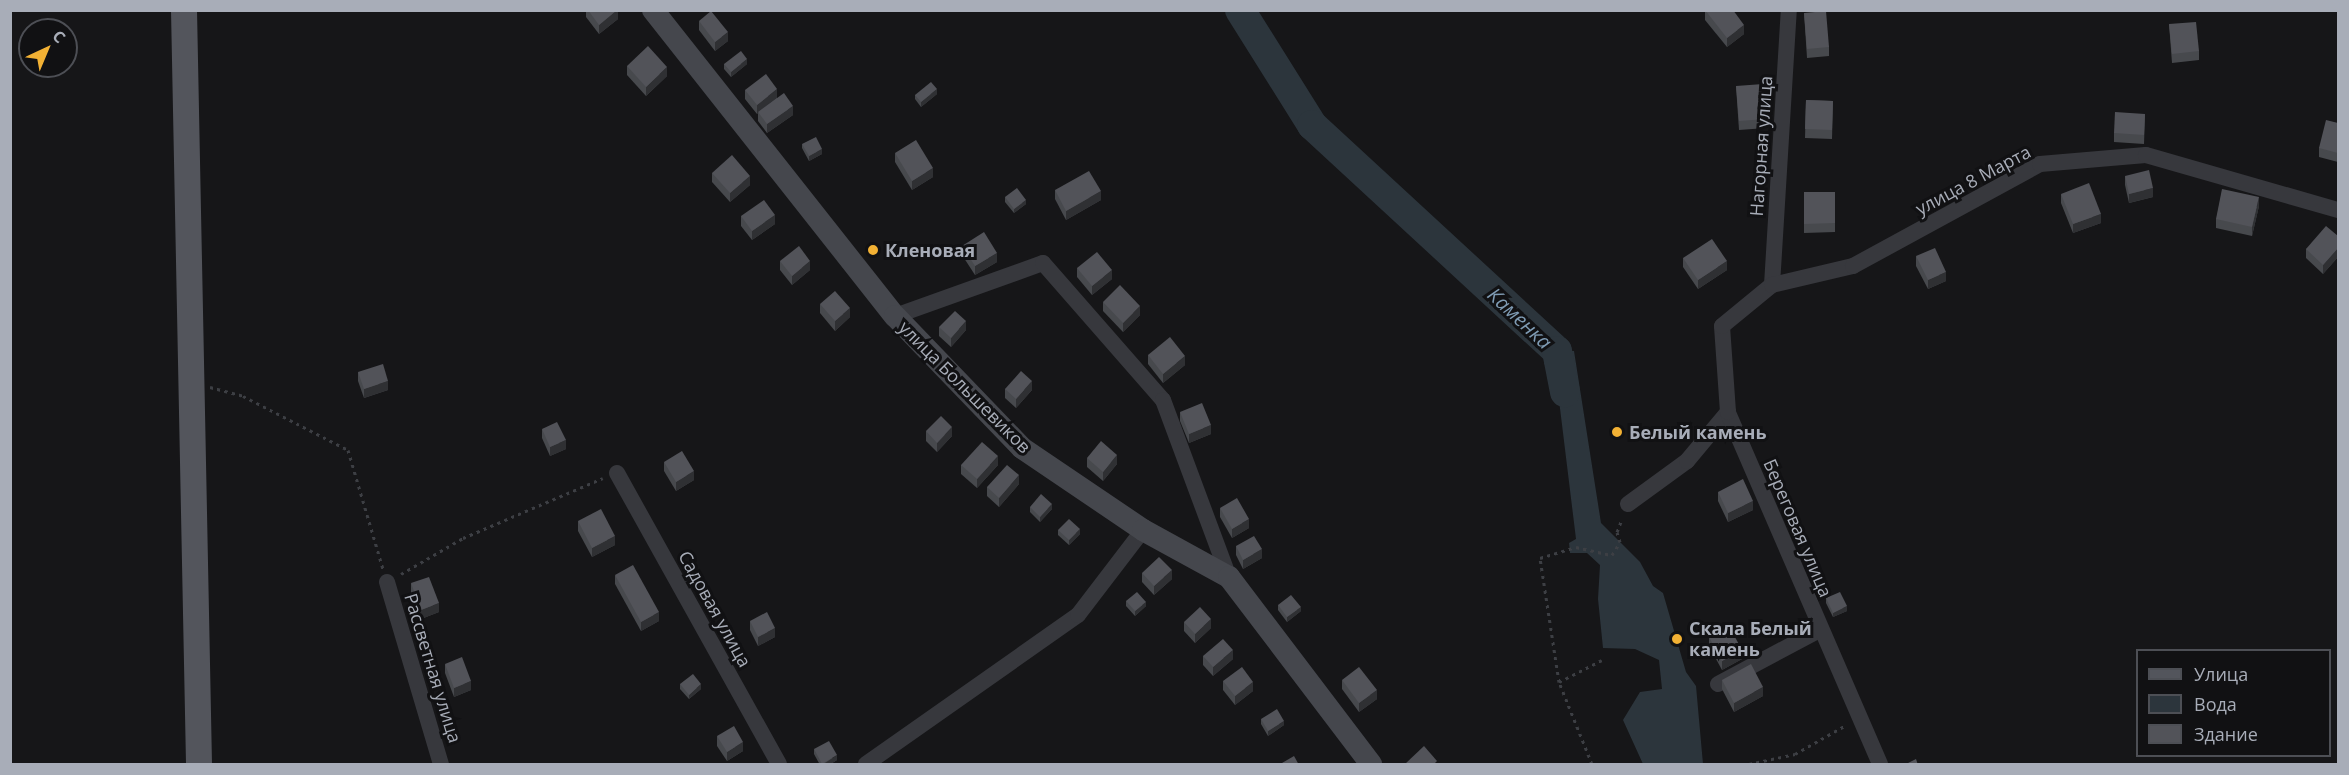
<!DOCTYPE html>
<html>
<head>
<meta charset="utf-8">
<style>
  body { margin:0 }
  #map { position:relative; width:2349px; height:775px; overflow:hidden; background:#161618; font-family:"Open Sans",sans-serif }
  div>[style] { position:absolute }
  .water>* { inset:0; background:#2c353c }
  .river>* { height:30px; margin:-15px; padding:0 15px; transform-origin:15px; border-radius:15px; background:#2c353c }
  .path>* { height:3px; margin-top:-1.5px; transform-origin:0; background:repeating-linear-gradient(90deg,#3d3f44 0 3px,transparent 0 7.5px) }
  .street>* { height:16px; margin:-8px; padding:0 8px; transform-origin:8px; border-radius:8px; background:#37383d }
  .secondary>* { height:22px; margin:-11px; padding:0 11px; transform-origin:11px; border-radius:11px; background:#45474d }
  .primary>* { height:26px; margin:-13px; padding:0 13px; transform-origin:13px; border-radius:13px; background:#53555c }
  .wall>* { inset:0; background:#47494d }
  .shaded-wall>* { inset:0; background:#2f3033 }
  .building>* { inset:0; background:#525359 }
  .dots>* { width:16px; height:16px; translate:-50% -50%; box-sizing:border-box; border:3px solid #111113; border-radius:50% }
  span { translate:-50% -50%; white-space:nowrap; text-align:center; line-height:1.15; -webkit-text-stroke:6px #111113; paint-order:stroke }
  .street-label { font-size:18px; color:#a8adb8 }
  .poi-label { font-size:18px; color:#a8adb8; font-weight:700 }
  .left { translate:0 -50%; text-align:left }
  .water-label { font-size:20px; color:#7f9bb3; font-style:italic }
  .frame { position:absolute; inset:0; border:12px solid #a8adb8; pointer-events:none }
  .legend { position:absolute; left:2136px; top:649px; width:195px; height:108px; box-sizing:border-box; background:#111113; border:2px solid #4d4f55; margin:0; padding:8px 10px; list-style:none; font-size:18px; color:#a8adb8 }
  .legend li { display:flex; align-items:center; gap:12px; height:30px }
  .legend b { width:30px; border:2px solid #4d4f55 }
  .north { position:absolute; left:18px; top:18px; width:60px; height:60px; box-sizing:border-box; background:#111113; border:2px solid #4d4f55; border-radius:50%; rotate:44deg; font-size:16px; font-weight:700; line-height:24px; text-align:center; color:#a8adb8 }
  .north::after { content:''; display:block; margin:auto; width:21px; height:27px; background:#f2b134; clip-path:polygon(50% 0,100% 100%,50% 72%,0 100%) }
</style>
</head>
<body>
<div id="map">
  <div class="water">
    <i style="clip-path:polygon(1557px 351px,1574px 351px,1601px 523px,1640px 562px,1653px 586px,1663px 593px,1686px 672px,1696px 686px,1703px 764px,1643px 764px,1623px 720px,1640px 692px,1662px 689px,1659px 660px,1635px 649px,1603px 648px,1598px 599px,1600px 565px,1587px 553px,1570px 553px,1569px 543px,1576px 539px,1558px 392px,1544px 363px)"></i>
  </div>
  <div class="river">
    <i style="left:1240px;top:10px;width:136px;rotate:57.9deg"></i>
    <i style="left:1312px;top:125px;width:333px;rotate:42.7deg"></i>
    <i style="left:1557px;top:351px;width:42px;rotate:79deg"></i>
  </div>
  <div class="path">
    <i style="left:210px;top:387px;width:34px;rotate:15deg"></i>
    <i style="left:243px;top:396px;width:118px;rotate:27.2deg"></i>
    <i style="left:348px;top:450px;width:124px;rotate:73.6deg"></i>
    <i style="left:401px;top:574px;width:72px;rotate:-30.1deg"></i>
    <i style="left:463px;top:538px;width:152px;rotate:-23.2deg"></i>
    <i style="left:1559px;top:682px;width:48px;rotate:-27.1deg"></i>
    <i style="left:1592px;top:764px;width:88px;rotate:-111.9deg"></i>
    <i style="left:1559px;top:682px;width:125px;rotate:-98.7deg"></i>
    <i style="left:1540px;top:558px;width:38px;rotate:-17deg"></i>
    <i style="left:1576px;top:547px;width:37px;rotate:13deg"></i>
    <i style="left:1612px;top:555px;width:15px;rotate:-58deg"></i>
    <i style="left:1620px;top:542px;width:10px;rotate:-107deg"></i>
    <i style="left:1617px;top:532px;width:14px;rotate:-69deg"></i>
    <i style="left:1749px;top:764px;width:47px;rotate:-12.3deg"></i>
    <i style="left:1795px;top:754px;width:59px;rotate:-29.6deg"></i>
  </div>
  <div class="street">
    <i style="left:1772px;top:285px;width:276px;rotate:-86.5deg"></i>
    <i style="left:895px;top:316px;width:157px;rotate:-19.7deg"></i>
    <i style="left:1043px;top:263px;width:182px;rotate:48.8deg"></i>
    <i style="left:1163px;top:400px;width:189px;rotate:69.6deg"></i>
    <i style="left:617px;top:473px;width:333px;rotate:60.9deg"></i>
    <i style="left:1628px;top:504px;width:73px;rotate:-36.1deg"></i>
    <i style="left:1687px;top:461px;width:64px;rotate:-50.1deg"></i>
    <i style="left:387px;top:582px;width:190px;rotate:73.5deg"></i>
    <i style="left:1718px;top:684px;width:115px;rotate:-28.1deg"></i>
    <i style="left:866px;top:764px;width:259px;rotate:-35.1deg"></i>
    <i style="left:1078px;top:615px;width:107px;rotate:-52.6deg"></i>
    <i style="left:1880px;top:764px;width:383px;rotate:-113.4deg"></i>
    <i style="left:1728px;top:412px;width:86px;rotate:-94deg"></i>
    <i style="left:1722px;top:326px;width:65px;rotate:-39.4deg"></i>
    <i style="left:1772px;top:285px;width:83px;rotate:-13.2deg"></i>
    <i style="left:1853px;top:266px;width:213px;rotate:-28.6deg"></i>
    <i style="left:2040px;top:164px;width:106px;rotate:-4.9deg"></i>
    <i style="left:2146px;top:155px;width:200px;rotate:16deg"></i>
  </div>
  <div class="secondary">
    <i style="left:653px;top:10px;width:390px;rotate:51.7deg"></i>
    <i style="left:895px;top:316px;width:183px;rotate:46.1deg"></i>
    <i style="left:1022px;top:448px;width:146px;rotate:34.1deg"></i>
    <i style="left:1143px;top:530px;width:98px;rotate:28.7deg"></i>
    <i style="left:1229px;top:577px;width:235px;rotate:52.8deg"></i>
  </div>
  <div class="primary">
    <i style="left:184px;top:10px;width:754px;rotate:88.86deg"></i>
  </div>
  <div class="wall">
    <i style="clip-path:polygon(586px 10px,618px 10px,618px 19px,599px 34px,586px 17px)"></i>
    <i style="clip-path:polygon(1705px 10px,1744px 34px,1727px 47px,1705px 20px)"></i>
    <i style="clip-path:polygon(1804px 13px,1829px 47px,1829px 56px,1807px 58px)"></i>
    <i style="clip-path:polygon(699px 21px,728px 41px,715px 51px,699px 30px)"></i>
    <i style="clip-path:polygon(2169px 24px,2199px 51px,2199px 60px,2172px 63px)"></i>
    <i style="clip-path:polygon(724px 64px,747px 64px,731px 77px,724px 69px)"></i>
    <i style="clip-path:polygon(627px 66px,667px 76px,646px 96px,627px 75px)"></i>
    <i style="clip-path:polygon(1736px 86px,1766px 119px,1766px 128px,1739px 130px)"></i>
    <i style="clip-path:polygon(745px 90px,777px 98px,793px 115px,767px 133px,758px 121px,758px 113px,757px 114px,745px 99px)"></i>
    <i style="clip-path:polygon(937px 94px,921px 107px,915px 99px,915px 95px)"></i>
    <i style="clip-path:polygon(1806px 100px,1833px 101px,1832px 139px,1805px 138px)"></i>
    <i style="clip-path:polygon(2145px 114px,2144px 144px,2114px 142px,2114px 133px)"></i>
    <i style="clip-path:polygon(2338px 123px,2338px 162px,2319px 157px,2319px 148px)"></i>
    <i style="clip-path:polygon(802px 144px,822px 154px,809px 161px,802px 148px)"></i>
    <i style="clip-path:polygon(895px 153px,933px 177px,912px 190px,895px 162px)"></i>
    <i style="clip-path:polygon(712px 173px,750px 185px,730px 202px,712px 182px)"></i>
    <i style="clip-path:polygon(2125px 176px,2153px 197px,2129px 203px,2125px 185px)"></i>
    <i style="clip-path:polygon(1055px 190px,1101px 200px,1066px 220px,1055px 199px)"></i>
    <i style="clip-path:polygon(1804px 192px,1835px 192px,1835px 232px,1804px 233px)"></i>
    <i style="clip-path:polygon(2061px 194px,2101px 223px,2073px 233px,2061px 203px)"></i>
    <i style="clip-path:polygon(1005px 197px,1026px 204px,1014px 213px,1005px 202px)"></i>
    <i style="clip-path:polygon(2259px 206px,2252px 236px,2216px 228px,2216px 219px)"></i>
    <i style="clip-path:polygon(741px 216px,775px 224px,752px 240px,741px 226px)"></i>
    <i style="clip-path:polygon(2338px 236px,2338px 257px,2323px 274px,2306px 258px,2306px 249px)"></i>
    <i style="clip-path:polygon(962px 246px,997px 262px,975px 275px,962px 255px)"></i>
    <i style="clip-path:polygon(1916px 256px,1946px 281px,1928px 289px,1916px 266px)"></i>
    <i style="clip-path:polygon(1683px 258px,1727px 270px,1698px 289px,1683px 267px)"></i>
    <i style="clip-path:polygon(780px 261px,810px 270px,792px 285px,780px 270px)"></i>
    <i style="clip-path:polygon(1077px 268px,1112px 279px,1092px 295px,1077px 277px)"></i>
    <i style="clip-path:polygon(1103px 302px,1140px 315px,1123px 332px,1103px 311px)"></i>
    <i style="clip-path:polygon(820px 304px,850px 317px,835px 331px,820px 313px)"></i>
    <i style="clip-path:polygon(939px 327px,966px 330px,951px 347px,939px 336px)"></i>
    <i style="clip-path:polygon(1148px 355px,1185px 365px,1163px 383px,1148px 364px)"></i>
    <i style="clip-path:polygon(358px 372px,388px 390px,364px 398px,358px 381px)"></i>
    <i style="clip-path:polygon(1005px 389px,1032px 390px,1016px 408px,1005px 398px)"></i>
    <i style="clip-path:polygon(1180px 412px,1211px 434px,1189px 443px,1180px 421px)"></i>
    <i style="clip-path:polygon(542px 429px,566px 449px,550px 456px,542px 438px)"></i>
    <i style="clip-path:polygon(926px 431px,952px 436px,937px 452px,926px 441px)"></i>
    <i style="clip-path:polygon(1087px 458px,1117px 464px,1103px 481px,1087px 467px)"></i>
    <i style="clip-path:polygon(664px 462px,694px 480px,676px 491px,664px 471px)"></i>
    <i style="clip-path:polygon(961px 465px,998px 465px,977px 488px,961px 474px)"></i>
    <i style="clip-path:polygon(1019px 484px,999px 507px,987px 496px,987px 487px)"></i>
    <i style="clip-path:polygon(1718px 492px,1753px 510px,1728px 522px,1718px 501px)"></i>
    <i style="clip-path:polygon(1030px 507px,1052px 509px,1040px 522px,1030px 512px)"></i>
    <i style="clip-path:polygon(1220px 508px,1249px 528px,1232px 538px,1220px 517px)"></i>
    <i style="clip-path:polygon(578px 521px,615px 545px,592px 557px,578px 531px)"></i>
    <i style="clip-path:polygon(1058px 530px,1080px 534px,1069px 545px,1058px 535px)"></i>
    <i style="clip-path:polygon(1236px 546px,1262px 558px,1243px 569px,1236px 555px)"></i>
    <i style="clip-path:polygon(1142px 573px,1172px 579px,1154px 595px,1142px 582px)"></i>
    <i style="clip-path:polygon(615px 575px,659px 621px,641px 631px,615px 584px)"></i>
    <i style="clip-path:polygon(411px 583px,439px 612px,421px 619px,411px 593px)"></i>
    <i style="clip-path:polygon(1826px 598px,1847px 611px,1833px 617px,1826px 603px)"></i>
    <i style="clip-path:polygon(1126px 601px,1146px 606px,1135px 616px,1126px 606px)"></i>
    <i style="clip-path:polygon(1278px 605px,1301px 611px,1287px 622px,1278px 610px)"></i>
    <i style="clip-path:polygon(750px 621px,775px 637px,758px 646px,750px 630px)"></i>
    <i style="clip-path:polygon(1184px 622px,1211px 628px,1195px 643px,1184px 631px)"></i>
    <i style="clip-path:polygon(1709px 637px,1742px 659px,1722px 670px,1709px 646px)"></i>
    <i style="clip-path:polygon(1203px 656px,1233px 659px,1213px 676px,1203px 665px)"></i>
    <i style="clip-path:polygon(445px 664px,471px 690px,454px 697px,445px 673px)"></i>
    <i style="clip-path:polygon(1342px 680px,1377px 699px,1359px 712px,1342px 689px)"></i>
    <i style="clip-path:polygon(1722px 680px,1763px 696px,1734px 712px,1722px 689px)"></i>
    <i style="clip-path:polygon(1223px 681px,1253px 691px,1235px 705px,1223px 690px)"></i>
    <i style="clip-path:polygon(680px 684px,701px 689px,689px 699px,680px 689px)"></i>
    <i style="clip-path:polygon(1261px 719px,1284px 725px,1268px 736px,1261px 724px)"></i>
    <i style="clip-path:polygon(717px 736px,743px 751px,727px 761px,717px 746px)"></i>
    <i style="clip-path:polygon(814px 749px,837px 760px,829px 765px,820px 765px,814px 754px)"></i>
  </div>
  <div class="shaded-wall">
    <i style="clip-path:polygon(617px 10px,618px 10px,618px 19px,599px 34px,599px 25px)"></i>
    <i style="clip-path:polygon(1744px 25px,1744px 34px,1727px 47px,1727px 38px)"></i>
    <i style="clip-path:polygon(728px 32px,728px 41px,715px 51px,715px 42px)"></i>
    <i style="clip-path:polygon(747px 59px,747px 64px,731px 77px,731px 72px)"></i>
    <i style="clip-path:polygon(667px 67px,667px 76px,646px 96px,646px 87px)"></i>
    <i style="clip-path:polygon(777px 89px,777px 98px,757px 114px,757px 105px)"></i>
    <i style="clip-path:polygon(937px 89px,937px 94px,921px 107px,921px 102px)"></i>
    <i style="clip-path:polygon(793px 106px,793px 115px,767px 133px,767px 124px)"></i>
    <i style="clip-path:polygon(822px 149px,822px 154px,809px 161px,809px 156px)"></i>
    <i style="clip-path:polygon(933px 168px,933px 177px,912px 190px,912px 181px)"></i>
    <i style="clip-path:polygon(750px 176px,750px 185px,730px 202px,730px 193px)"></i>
    <i style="clip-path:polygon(2153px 188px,2153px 197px,2129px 203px,2129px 194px)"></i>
    <i style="clip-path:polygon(1101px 191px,1101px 200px,1066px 220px,1066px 211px)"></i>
    <i style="clip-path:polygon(2259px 197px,2259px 206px,2252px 236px,2252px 227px)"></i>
    <i style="clip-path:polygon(1026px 200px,1026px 204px,1014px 213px,1014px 209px)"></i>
    <i style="clip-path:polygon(2101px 214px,2101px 223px,2073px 233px,2073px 224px)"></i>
    <i style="clip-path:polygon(775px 215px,775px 224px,752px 240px,752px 231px)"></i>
    <i style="clip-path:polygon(2338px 248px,2338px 257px,2323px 274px,2323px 265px)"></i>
    <i style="clip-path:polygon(997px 253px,997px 262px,975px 275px,975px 266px)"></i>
    <i style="clip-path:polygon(810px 261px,810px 270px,792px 285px,792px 276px)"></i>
    <i style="clip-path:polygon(1727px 261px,1727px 270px,1698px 289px,1698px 280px)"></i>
    <i style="clip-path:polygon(1112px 270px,1112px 279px,1092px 295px,1092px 286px)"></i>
    <i style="clip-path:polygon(1946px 272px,1946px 281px,1928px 289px,1928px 280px)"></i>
    <i style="clip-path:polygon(1140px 306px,1140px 315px,1123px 332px,1123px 323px)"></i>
    <i style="clip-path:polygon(850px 308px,850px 317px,835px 331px,835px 321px)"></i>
    <i style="clip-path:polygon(966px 321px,966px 330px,951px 347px,951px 338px)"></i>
    <i style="clip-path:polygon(1185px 356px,1185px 365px,1163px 383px,1163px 374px)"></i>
    <i style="clip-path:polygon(388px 381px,388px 390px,364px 398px,364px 389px)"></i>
    <i style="clip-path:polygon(1032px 381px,1032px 390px,1016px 408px,1016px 399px)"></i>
    <i style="clip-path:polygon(1211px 425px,1211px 434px,1189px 443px,1189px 434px)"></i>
    <i style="clip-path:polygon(952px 427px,952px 436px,937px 452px,937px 443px)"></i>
    <i style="clip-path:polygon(566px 440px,566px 449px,550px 456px,550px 447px)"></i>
    <i style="clip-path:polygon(1117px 455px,1117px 464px,1103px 481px,1103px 472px)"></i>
    <i style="clip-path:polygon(998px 456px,998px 465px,977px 488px,977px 479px)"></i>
    <i style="clip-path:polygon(694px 471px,694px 480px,676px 491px,676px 482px)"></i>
    <i style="clip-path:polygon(1019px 475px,1019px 484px,999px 507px,999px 498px)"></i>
    <i style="clip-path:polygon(1753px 501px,1753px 510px,1728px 522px,1728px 513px)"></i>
    <i style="clip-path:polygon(1052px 504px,1052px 509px,1040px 522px,1040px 517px)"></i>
    <i style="clip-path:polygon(1249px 519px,1249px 528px,1232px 538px,1232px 529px)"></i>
    <i style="clip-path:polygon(1080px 529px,1080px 534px,1069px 545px,1069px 540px)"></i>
    <i style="clip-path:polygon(615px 536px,615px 545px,592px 557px,592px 548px)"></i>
    <i style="clip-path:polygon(1262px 549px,1262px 558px,1243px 569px,1243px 560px)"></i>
    <i style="clip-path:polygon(1172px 570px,1172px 579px,1154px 595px,1154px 586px)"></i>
    <i style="clip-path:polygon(1146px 602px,1146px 606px,1135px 616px,1135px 611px)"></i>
    <i style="clip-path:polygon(439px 603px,439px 612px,421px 619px,421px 610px)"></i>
    <i style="clip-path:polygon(1847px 606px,1847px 611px,1833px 617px,1833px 613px)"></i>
    <i style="clip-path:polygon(1301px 607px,1301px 611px,1287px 622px,1287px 617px)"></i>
    <i style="clip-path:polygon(659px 612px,659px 621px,641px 631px,641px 622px)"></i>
    <i style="clip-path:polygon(1211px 619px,1211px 628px,1195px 643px,1195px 634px)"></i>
    <i style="clip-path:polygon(775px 628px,775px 637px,758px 646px,758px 637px)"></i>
    <i style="clip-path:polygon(1233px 650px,1233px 659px,1213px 676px,1213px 667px)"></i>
    <i style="clip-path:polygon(1742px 650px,1742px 659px,1722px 670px,1722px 661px)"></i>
    <i style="clip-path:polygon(471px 681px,471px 690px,454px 697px,454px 688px)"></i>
    <i style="clip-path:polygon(1253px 682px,1253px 691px,1235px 705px,1235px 696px)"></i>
    <i style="clip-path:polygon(701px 684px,701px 689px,689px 699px,689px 695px)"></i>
    <i style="clip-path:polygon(1763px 687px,1763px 696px,1734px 712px,1734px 703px)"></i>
    <i style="clip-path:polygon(1377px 690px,1377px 699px,1359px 712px,1359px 703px)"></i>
    <i style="clip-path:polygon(1284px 721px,1284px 725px,1268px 736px,1268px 731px)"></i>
    <i style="clip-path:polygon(743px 742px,743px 751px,727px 761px,727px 752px)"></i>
    <i style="clip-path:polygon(837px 755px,837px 760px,829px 765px,822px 765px)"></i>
  </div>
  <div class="building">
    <i style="clip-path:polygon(588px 10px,617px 10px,599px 25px)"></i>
    <i style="clip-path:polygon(1705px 10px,1733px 10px,1744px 25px,1727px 38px)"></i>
    <i style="clip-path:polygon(711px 11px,728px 32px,715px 42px,699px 21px)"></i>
    <i style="clip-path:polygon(1826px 11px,1829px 47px,1807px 49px,1804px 13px)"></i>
    <i style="clip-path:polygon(2196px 22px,2199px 51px,2172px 54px,2169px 24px)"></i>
    <i style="clip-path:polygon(648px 46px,667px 67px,646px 87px,627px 66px)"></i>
    <i style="clip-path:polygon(741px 51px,747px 59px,731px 72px,724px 64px)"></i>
    <i style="clip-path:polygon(766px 74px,777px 89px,757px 105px,745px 90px)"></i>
    <i style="clip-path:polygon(931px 82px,937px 89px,921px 102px,915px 95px)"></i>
    <i style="clip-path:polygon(1763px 84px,1766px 119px,1739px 121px,1736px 86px)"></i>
    <i style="clip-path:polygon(784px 93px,793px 106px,767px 124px,758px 112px)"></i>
    <i style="clip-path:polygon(1806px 100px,1833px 101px,1832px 130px,1805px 129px)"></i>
    <i style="clip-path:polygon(2115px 112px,2145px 114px,2144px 135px,2114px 133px)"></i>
    <i style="clip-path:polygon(2326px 120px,2338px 123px,2338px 153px,2319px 148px)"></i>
    <i style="clip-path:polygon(816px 137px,822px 149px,809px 156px,802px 144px)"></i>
    <i style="clip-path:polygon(916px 140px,933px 168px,912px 181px,895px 153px)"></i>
    <i style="clip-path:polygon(732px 155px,750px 176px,730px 193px,712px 173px)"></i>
    <i style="clip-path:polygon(2149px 170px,2153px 188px,2129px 194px,2125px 176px)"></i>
    <i style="clip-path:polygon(1089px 171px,1101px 191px,1066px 211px,1055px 190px)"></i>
    <i style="clip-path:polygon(2089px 183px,2101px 214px,2073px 224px,2061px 194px)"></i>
    <i style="clip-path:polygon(1017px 188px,1026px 200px,1014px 209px,1005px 197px)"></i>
    <i style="clip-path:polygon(2222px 189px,2259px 197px,2252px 227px,2216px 219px)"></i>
    <i style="clip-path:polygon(1804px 192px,1835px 192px,1835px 223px,1804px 224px)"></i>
    <i style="clip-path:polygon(764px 200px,775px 215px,752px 231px,741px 216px)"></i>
    <i style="clip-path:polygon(2326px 226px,2338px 236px,2338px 248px,2323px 265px,2306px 249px)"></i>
    <i style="clip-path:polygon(984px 232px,997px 253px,975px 266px,962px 246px)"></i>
    <i style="clip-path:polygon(1712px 239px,1727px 261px,1698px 280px,1683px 258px)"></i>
    <i style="clip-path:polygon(799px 246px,810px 261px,792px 276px,780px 261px)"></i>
    <i style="clip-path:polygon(1935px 248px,1946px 272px,1928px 280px,1916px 256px)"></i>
    <i style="clip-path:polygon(1097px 252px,1112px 270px,1092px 286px,1077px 268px)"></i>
    <i style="clip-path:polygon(1120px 285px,1140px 306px,1123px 323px,1103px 302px)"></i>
    <i style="clip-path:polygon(835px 291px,850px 308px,835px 321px,820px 304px)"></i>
    <i style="clip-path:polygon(955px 311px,966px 321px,951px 338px,939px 327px)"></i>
    <i style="clip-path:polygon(1170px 337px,1185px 356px,1163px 374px,1148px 355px)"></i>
    <i style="clip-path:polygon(383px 364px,388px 381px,364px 389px,358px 372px)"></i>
    <i style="clip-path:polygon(1021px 371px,1032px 381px,1016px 399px,1005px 389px)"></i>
    <i style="clip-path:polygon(1202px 403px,1211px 425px,1189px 434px,1180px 412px)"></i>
    <i style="clip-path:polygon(941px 416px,952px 427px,937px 443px,926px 431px)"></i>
    <i style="clip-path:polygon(557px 422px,566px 440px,550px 447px,542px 429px)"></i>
    <i style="clip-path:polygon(1101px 441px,1117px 455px,1103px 472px,1087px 458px)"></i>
    <i style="clip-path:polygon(982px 442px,998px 456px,977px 479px,961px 465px)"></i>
    <i style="clip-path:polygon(682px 451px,694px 471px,676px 482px,664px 462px)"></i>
    <i style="clip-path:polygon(1007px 465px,1019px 475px,999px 498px,987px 487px)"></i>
    <i style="clip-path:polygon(1743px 479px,1753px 501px,1728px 513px,1718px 492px)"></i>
    <i style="clip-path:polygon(1041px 494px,1052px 504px,1040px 517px,1030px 507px)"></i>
    <i style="clip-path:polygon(1237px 498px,1249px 519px,1232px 529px,1220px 508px)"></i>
    <i style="clip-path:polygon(601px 509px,615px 536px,592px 548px,578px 521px)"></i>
    <i style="clip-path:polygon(1069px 519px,1080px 529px,1069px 540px,1058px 530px)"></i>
    <i style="clip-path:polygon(1254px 536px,1262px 549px,1243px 560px,1236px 546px)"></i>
    <i style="clip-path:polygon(1159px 557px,1172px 570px,1154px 586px,1142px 573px)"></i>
    <i style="clip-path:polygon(633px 565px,659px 612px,641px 622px,615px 575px)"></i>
    <i style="clip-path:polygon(429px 577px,439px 603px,421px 610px,411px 583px)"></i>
    <i style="clip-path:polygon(1137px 592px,1146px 602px,1135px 611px,1126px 601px)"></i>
    <i style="clip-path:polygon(1840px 592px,1847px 606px,1833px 613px,1826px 598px)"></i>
    <i style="clip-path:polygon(1291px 595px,1301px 607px,1287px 617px,1278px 605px)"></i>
    <i style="clip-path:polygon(1200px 607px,1211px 619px,1195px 634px,1184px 622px)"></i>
    <i style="clip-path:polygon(767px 612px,775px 628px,758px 637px,750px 621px)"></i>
    <i style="clip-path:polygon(1729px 626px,1742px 650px,1722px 661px,1709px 637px)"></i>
    <i style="clip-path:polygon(1223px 639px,1233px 650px,1213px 667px,1203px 656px)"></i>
    <i style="clip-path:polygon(462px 657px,471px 681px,454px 688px,445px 664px)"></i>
    <i style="clip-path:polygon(1751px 664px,1763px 687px,1734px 703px,1722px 680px)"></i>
    <i style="clip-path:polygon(1242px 667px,1253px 682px,1235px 696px,1223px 681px)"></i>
    <i style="clip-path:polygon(1359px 667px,1377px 690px,1359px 703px,1342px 680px)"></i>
    <i style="clip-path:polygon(693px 674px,701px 684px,689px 695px,680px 684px)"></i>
    <i style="clip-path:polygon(1277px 709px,1284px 721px,1268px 731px,1261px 719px)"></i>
    <i style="clip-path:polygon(734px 726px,743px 742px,727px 752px,717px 736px)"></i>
    <i style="clip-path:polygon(829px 741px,837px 755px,822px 764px,814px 749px)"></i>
    <i style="clip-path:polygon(1424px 746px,1437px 761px,1433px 765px,1406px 765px,1405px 764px)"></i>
    <i style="clip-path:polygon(1294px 756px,1299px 765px,1283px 765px,1282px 763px)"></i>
    <i style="clip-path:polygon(1916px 759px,1918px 765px,1904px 765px)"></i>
  </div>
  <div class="dots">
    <i style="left:873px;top:250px;background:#f2b134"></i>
    <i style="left:1617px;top:432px;background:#f2b134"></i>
    <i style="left:1677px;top:639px;background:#f2b134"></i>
  </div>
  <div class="street-label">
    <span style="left:1761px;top:146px;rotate:-86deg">Нагорная улица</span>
    <span style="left:1973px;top:180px;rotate:-28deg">улица 8 Марта</span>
    <span style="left:965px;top:387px;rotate:45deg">улица Большевиков</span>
    <span style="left:1798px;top:528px;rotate:67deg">Береговая улица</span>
    <span style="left:715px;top:609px;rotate:61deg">Садовая улица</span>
    <span style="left:433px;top:668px;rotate:73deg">Рассветная улица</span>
  </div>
  <div class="poi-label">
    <span class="left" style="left:885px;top:250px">Кленовая</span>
    <span class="left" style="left:1629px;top:432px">Белый камень</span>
    <span class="left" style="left:1689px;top:639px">Скала Белый<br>камень</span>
  </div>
  <div class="water-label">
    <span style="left:1520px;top:318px;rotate:43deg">Каменка</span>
  </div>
  <div class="frame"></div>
  <ul class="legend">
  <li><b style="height:8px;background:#53555c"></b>Улица</li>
  <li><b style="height:16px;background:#2c353c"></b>Вода</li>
  <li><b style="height:16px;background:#525359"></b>Здание</li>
  </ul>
  <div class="north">С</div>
</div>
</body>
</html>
